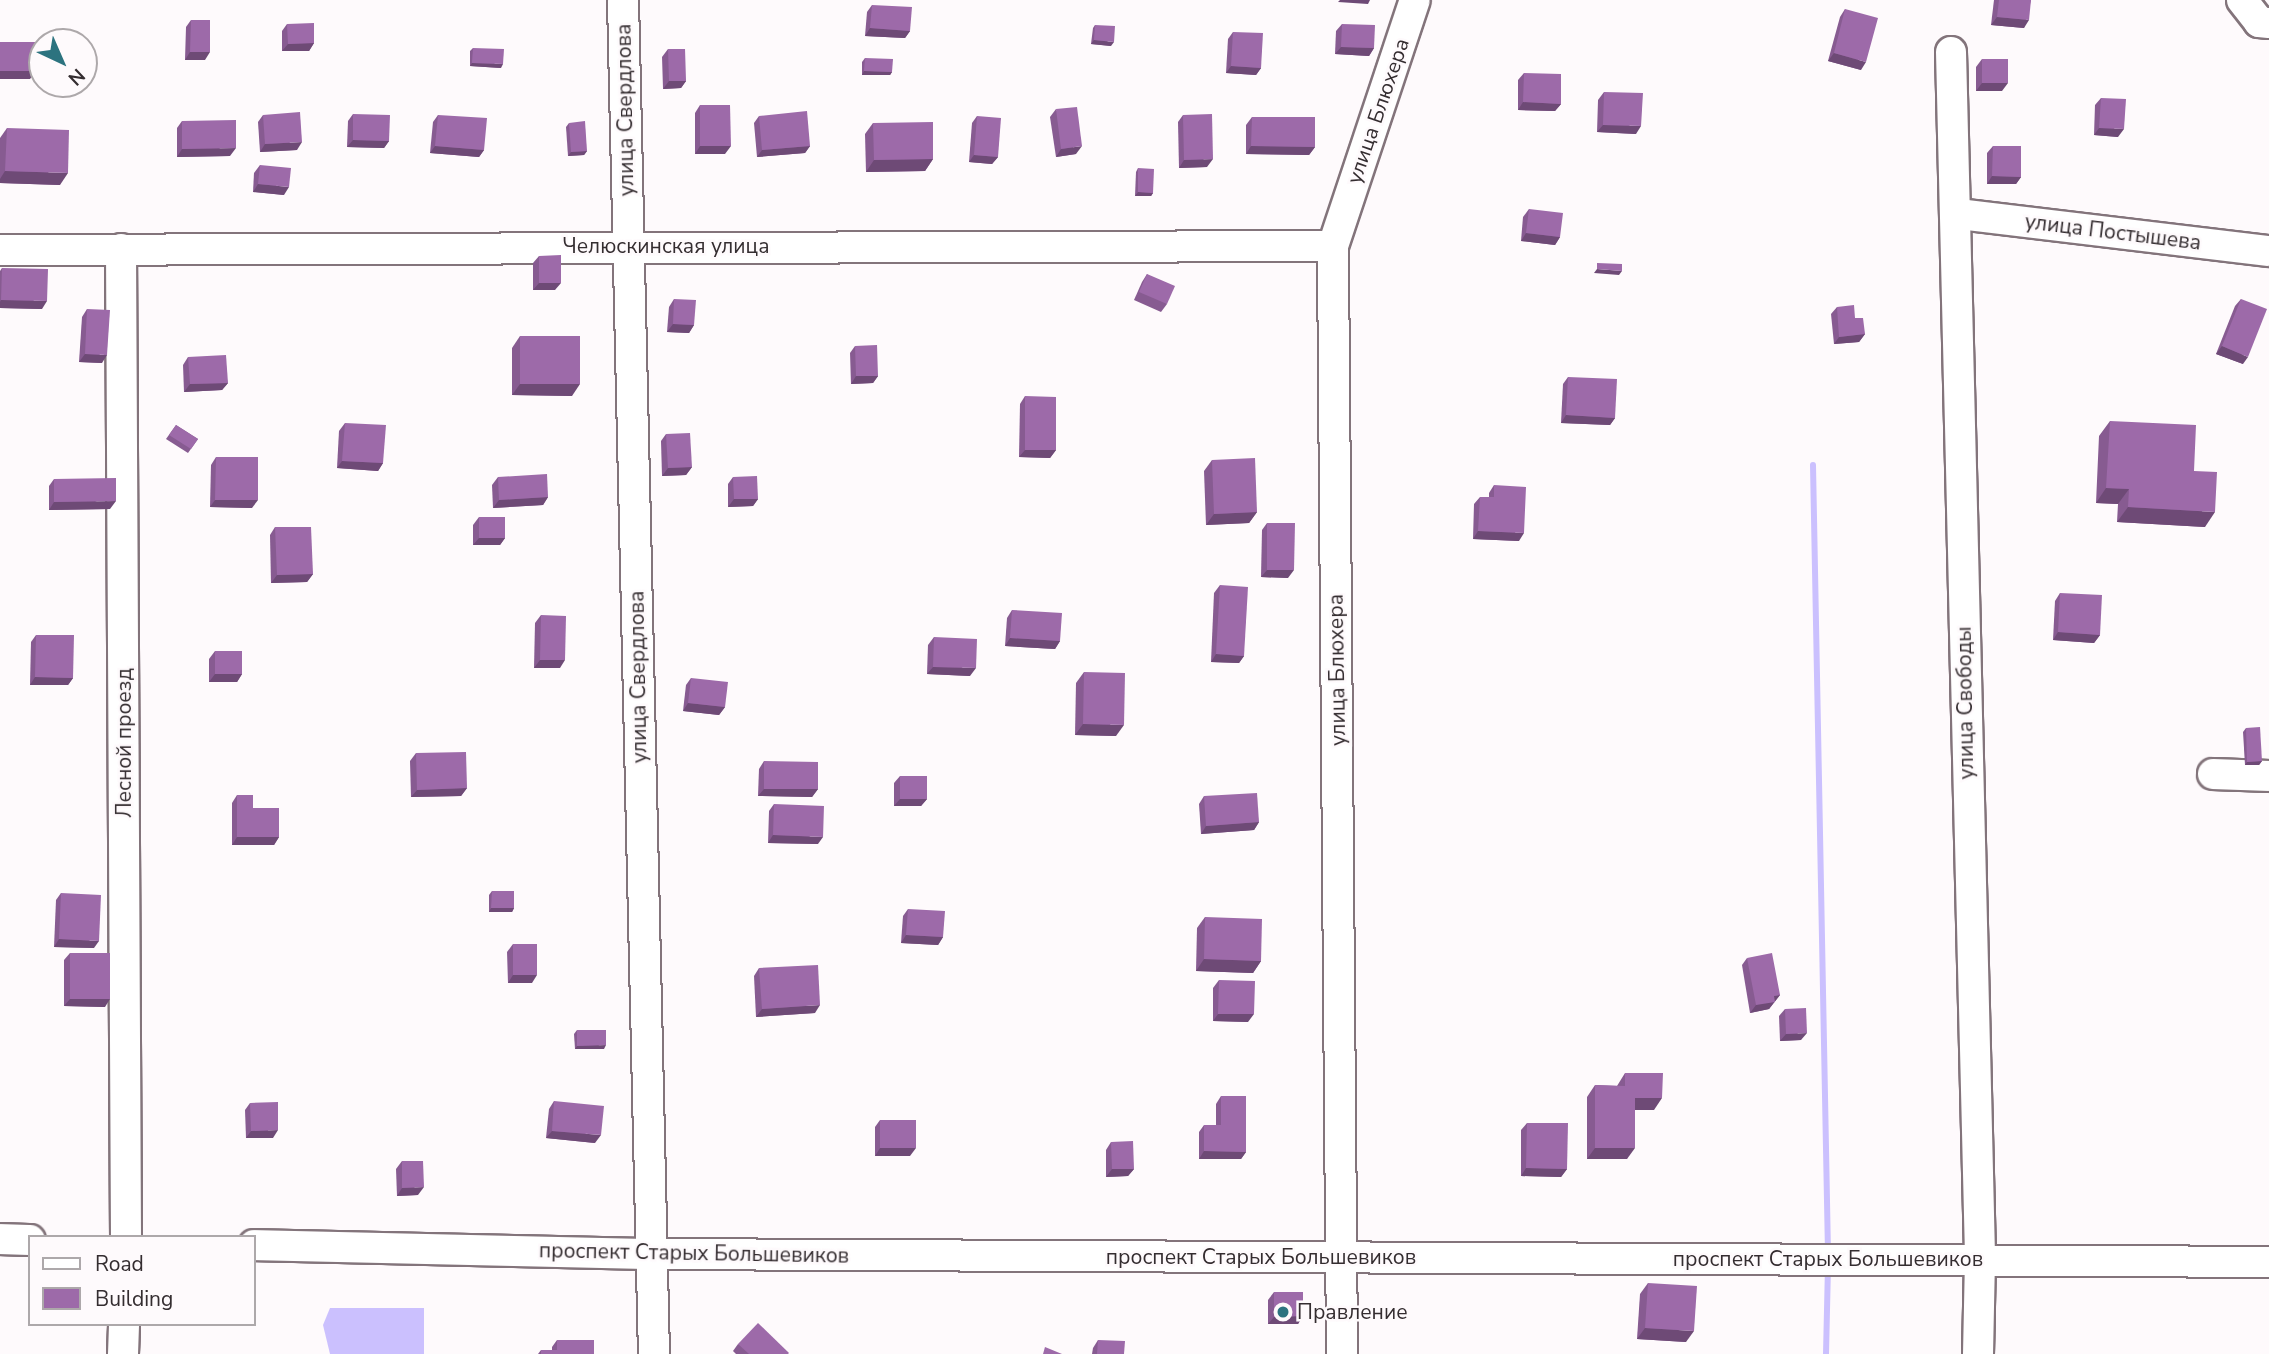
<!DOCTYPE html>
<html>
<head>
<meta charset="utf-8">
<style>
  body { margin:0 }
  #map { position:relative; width:2269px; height:1354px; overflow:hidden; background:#fefafc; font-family:"Nunito Sans",sans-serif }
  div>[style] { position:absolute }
  .water>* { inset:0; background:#cbc0fe }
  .stream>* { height:6px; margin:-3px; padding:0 3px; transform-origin:3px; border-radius:3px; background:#cbc0fe }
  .roads { filter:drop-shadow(2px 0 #83747b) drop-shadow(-2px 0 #83747b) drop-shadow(0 2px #83747b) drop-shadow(0 -2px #83747b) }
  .minor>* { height:30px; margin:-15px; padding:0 15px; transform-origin:15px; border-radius:15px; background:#fff }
  .wall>* { inset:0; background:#875b91 }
  .shaded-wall>* { inset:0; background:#6e4a76 }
  .building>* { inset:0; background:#9d6aa9 }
  .dots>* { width:19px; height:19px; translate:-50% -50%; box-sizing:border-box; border:4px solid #fefafc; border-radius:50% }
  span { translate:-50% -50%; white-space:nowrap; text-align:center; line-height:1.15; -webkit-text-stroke:5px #fefafc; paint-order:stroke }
  .street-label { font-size:21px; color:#342d30 }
  .poi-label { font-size:21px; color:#342d30 }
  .left { translate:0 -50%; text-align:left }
  .legend { position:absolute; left:28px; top:1235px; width:228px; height:91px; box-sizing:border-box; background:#fefafc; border:2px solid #ada8aa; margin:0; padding:9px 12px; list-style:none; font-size:21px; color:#342d30 }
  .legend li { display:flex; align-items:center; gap:14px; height:35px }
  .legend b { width:35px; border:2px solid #ada8aa }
  .north { position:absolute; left:28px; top:28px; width:70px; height:70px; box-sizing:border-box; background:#fefafc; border:2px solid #ada8aa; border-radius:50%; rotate:136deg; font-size:19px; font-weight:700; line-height:28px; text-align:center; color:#342d30 }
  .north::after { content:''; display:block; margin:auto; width:24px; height:32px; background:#2c737f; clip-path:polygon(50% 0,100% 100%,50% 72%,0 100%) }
</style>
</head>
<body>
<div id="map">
  <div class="water">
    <i style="clip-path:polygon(330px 1308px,424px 1308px,424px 1354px,330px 1354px,323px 1325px)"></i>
  </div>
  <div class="stream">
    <i style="left:1813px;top:465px;width:786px;rotate:88.91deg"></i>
    <i style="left:1826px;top:1354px;width:85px;rotate:-88.7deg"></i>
  </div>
  <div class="roads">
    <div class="minor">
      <i style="left:623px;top:0;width:1354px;rotate:88.69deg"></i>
      <i style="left:2242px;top:0;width:28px;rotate:52deg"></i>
      <i style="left:2259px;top:22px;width:10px;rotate:6deg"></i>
      <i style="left:1951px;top:52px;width:1207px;rotate:88.62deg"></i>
      <i style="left:1980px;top:1259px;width:95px;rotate:91.2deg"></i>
      <i style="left:1958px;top:214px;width:313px;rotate:6.8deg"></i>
      <i style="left:121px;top:249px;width:988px;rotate:89.71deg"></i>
      <i style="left:0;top:250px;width:1333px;rotate:-0.17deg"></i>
      <i style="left:2213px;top:774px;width:56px;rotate:2deg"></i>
      <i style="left:0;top:1239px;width:30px;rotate:2deg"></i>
      <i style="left:254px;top:1245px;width:399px;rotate:1.3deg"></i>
      <i style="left:653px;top:1254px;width:1616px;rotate:0.28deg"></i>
      <i style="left:123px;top:1354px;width:30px;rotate:-88deg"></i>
      <i style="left:1342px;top:1354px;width:1108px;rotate:-90.47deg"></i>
      <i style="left:1333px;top:246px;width:259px;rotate:-71.6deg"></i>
    </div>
  </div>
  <div class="wall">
    <i style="clip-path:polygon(1994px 0,2031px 0,2024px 28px,1991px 25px)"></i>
    <i style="clip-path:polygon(872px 5px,910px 31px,905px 38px,865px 36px,867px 12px)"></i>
    <i style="clip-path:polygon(1845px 9px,1861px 70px,1828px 61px,1840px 17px)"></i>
    <i style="clip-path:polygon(191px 20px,205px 60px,185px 60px,186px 27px)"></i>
    <i style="clip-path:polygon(287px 24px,314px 43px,309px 51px,282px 51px,282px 31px)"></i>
    <i style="clip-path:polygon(1342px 24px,1374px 48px,1369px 56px,1335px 54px,1336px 31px)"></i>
    <i style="clip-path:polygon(1095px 25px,1111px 46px,1091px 44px,1093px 28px)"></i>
    <i style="clip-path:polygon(1233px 32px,1261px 68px,1256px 75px,1226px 73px,1228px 39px)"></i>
    <i style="clip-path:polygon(473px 48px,501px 68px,470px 66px,470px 51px)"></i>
    <i style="clip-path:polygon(668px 49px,686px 81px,681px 88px,663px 89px,662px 57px)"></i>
    <i style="clip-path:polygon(865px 58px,892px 72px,890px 75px,862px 75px,862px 62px)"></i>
    <i style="clip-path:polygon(1982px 59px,2002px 91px,1976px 91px,1976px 67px)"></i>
    <i style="clip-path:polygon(1524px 73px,1561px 104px,1555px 111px,1518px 110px,1518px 80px)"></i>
    <i style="clip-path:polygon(1604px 92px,1636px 134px,1597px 132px,1598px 100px)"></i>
    <i style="clip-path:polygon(2101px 98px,2118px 137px,2094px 135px,2095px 105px)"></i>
    <i style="clip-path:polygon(700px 105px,725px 154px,695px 154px,695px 113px)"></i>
    <i style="clip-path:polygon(1056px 109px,1076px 154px,1056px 157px,1050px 117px)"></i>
    <i style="clip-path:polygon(353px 114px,389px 141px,384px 148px,347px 147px,348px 121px)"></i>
    <i style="clip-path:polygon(263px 115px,297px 150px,260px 152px,258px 122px)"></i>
    <i style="clip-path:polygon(438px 115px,484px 150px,479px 157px,430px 153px,433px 122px)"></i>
    <i style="clip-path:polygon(1183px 115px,1207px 167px,1179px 168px,1178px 122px)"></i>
    <i style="clip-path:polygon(759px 116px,810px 146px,805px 153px,757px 157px,754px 123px)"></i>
    <i style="clip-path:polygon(977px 116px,998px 157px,992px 164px,969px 162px,972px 123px)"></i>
    <i style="clip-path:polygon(1252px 117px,1315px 147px,1309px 155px,1246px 154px,1246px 125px)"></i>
    <i style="clip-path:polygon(182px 121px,230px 156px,177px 157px,177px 128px)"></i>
    <i style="clip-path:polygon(569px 123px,587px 151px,584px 155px,568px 156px,566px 127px)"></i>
    <i style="clip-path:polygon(873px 123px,933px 159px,925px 171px,866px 172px,865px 134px)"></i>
    <i style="clip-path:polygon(7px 128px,60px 185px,0 183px,0 138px)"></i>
    <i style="clip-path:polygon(1993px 146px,2021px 177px,2016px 184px,1987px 184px,1987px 153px)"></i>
    <i style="clip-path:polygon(260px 165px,284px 195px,253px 192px,254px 173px)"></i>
    <i style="clip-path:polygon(1138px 168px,1153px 193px,1151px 196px,1135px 196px,1136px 172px)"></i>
    <i style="clip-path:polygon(1529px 209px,1560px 237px,1555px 245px,1521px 241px,1523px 217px)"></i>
    <i style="clip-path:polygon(539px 256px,555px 290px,533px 290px,533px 263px)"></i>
    <i style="clip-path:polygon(2px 268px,42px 309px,0 308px,0 271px)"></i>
    <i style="clip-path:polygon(1147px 274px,1167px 304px,1161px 312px,1134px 300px,1142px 282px)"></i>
    <i style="clip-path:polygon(674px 299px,694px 325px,689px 333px,667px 332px,669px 307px)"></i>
    <i style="clip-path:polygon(2241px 299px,2243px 364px,2216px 354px,2235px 306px)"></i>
    <i style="clip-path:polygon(1837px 307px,1855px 318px,1865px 334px,1859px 342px,1834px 344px,1831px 314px)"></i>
    <i style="clip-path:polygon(87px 309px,102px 363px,79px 362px,82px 317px)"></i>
    <i style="clip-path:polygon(520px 336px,572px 396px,512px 395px,512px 348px)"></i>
    <i style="clip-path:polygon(855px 346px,878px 376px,873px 383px,851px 384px,850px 353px)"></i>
    <i style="clip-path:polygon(188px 357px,228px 383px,222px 390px,184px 392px,183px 365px)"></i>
    <i style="clip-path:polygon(1568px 377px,1615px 418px,1610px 425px,1561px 423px,1563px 384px)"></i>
    <i style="clip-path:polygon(1025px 396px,1056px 450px,1050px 458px,1019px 457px,1020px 404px)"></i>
    <i style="clip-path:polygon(2110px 421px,2194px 471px,2205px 527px,2117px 522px,2118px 504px,2096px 503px,2099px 436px)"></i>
    <i style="clip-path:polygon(345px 423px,383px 463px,378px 471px,337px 468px,339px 431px)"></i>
    <i style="clip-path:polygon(176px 425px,198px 439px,188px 453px,166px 439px)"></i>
    <i style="clip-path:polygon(666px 434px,692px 467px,686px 475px,662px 476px,661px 441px)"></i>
    <i style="clip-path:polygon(216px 457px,252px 508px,210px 507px,211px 465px)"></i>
    <i style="clip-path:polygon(1212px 460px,1257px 512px,1249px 523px,1206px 525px,1204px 471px)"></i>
    <i style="clip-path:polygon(498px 477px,548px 497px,543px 505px,493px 508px,492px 485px)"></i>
    <i style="clip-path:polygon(733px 477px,758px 499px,753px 506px,728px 507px,728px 484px)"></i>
    <i style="clip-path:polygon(54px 479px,110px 509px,49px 510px,49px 486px)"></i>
    <i style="clip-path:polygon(1494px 485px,1519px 541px,1473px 539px,1474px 504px,1480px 497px,1489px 497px,1489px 493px)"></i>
    <i style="clip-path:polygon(479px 517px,505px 538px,500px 545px,473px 545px,473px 525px)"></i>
    <i style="clip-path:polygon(1267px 523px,1288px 578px,1261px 577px,1262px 530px)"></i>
    <i style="clip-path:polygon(275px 527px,313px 574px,307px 582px,271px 583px,270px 535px)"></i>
    <i style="clip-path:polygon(1220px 585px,1244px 656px,1239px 663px,1211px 662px,1214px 593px)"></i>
    <i style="clip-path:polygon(2060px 593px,2100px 635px,2094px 643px,2053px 640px,2055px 601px)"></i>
    <i style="clip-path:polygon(1012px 610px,1060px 641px,1055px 649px,1005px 646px,1007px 618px)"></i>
    <i style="clip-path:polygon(541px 615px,560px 668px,534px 668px,535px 623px)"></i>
    <i style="clip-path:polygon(36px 635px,73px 678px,68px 685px,30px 685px,31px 642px)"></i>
    <i style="clip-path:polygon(934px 637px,970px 676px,927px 674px,928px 645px)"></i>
    <i style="clip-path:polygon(215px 651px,242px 674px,237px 682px,209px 682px,209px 659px)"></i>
    <i style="clip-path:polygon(1084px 672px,1116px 736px,1075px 735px,1076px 683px)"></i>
    <i style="clip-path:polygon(691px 678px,725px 707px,719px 715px,683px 711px,686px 685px)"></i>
    <i style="clip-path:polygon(2246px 728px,2262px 761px,2259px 765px,2245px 765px,2243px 732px)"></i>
    <i style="clip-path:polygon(416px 753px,467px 788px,461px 796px,411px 797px,410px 761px)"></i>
    <i style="clip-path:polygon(764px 761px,818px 789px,812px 797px,758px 796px,759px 769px)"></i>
    <i style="clip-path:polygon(900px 776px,927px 799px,921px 806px,894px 806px,894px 783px)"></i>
    <i style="clip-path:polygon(237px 795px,253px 808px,279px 837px,274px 845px,232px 845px,232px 803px)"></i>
    <i style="clip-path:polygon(1204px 796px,1259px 822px,1254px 830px,1201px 834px,1199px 804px)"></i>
    <i style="clip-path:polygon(774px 804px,818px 844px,768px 843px,769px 811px)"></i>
    <i style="clip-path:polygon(492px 891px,514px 908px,512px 912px,489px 912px,489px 895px)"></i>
    <i style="clip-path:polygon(61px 893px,94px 948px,54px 947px,56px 900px)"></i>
    <i style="clip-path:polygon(908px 909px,943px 937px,938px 945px,901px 943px,903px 916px)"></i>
    <i style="clip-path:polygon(1205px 917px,1261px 961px,1253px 973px,1196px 971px,1197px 928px)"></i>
    <i style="clip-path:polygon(513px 944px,532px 983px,508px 983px,507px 952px)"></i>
    <i style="clip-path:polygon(70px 953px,105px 1007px,64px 1006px,64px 960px)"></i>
    <i style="clip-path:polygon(1747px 958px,1780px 995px,1769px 1009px,1750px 1013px,1742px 965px)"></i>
    <i style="clip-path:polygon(759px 968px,815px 1013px,756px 1017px,754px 976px)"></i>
    <i style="clip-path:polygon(1219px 980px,1248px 1022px,1213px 1021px,1213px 988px)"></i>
    <i style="clip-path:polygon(1785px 1009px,1801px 1040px,1780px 1041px,1779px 1016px)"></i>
    <i style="clip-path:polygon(577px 1030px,604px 1049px,575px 1049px,574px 1034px)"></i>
    <i style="clip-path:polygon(1625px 1073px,1654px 1110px,1635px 1110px,1627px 1159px,1587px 1159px,1587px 1097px,1595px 1085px,1617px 1086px)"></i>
    <i style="clip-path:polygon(1221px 1096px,1246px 1152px,1241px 1159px,1199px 1159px,1199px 1132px,1204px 1125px,1216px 1125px,1216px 1104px)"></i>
    <i style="clip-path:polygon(554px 1101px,595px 1143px,546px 1138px,549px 1109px)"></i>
    <i style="clip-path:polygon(250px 1103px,273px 1138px,246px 1138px,245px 1110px)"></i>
    <i style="clip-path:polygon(880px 1120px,910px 1156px,875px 1156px,875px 1127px)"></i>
    <i style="clip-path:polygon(1527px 1123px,1567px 1169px,1561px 1177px,1521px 1176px,1521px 1130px)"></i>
    <i style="clip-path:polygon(1111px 1142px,1134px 1169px,1128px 1176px,1106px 1177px,1106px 1150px)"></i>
    <i style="clip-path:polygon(402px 1161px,418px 1195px,397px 1196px,396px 1169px)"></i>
    <i style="clip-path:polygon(1648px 1283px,1686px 1342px,1637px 1339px,1640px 1294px)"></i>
    <i style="clip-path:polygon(1274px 1292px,1303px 1316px,1298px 1324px,1268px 1324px,1268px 1300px)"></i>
    <i style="clip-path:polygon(557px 1340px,594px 1354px,538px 1354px,541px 1350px,552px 1350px,552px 1347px)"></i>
    <i style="clip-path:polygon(1098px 1340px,1124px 1354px,1092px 1354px,1093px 1348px)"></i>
    <i style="clip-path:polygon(738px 1344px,788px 1354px,736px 1354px,733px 1351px)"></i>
  </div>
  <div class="shaded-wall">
    <i style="clip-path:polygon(1340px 0,1370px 0,1368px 4px,1338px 2px)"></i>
    <i style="clip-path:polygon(1997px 17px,2029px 20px,2024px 28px,1991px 25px)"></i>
    <i style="clip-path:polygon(870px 28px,910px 31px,905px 38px,865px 36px)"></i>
    <i style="clip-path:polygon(1094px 40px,1114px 42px,1111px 46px,1091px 44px)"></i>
    <i style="clip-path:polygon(314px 43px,309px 51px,282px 51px,288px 44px)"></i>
    <i style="clip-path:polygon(1341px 47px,1374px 48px,1369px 56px,1335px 54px)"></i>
    <i style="clip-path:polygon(190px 52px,210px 52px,205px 60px,185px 60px)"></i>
    <i style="clip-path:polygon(1834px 53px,1866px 62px,1861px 70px,1828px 61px)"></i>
    <i style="clip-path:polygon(472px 63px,503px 64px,501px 68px,470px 66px)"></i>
    <i style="clip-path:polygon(1231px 66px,1261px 68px,1256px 75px,1226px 73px)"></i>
    <i style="clip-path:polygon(0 71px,36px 71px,30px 79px,0 79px)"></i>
    <i style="clip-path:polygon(864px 71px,892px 72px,890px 75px,862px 75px)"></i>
    <i style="clip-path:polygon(669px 81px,686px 81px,681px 88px,663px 89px)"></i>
    <i style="clip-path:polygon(1982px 83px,2008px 83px,2002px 91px,1976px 91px)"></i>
    <i style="clip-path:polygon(1523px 102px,1561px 104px,1555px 111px,1518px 110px)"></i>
    <i style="clip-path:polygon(1603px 125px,1641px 126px,1636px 134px,1597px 132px)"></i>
    <i style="clip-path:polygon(2099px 128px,2124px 129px,2118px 137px,2094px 135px)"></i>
    <i style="clip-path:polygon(353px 140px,389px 141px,384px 148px,347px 147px)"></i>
    <i style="clip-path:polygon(302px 142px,297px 150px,260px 152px,265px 144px)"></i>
    <i style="clip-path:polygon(435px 146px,484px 150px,479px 157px,430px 153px)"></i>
    <i style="clip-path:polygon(700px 146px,731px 146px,725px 154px,695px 154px)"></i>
    <i style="clip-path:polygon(810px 146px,805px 153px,757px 157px,762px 150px)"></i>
    <i style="clip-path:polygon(1082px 146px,1076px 154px,1056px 157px,1061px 149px)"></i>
    <i style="clip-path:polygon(1251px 146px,1315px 147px,1309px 155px,1246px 154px)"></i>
    <i style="clip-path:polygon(236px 148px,230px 156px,177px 157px,182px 149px)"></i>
    <i style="clip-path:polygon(587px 151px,584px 155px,568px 156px,571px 152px)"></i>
    <i style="clip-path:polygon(974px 155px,998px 157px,992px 164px,969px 162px)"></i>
    <i style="clip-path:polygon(933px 159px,925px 171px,866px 172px,874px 160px)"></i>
    <i style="clip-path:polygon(1213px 159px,1207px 167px,1179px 168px,1184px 160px)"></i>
    <i style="clip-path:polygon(5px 171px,68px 173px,60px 185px,0 183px,0 179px)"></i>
    <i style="clip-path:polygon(1992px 176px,2021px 177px,2016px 184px,1987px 184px)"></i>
    <i style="clip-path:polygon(258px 184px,289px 187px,284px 195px,253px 192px)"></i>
    <i style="clip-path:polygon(1138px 192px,1153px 193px,1151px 196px,1135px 196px)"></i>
    <i style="clip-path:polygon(1526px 233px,1560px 237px,1555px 245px,1521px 241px)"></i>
    <i style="clip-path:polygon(1597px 269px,1622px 271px,1619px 275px,1594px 273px)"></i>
    <i style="clip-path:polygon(539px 283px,561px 283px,555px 290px,533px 290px)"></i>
    <i style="clip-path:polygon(1px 300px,47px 301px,42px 309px,0 308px,0 302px)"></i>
    <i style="clip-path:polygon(673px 324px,694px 325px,689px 333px,667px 332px)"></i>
    <i style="clip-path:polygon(1865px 334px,1859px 342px,1834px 344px,1839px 337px)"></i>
    <i style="clip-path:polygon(2222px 346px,2248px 357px,2243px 364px,2216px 354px)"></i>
    <i style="clip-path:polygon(85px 354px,107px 355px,102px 363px,79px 362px)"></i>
    <i style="clip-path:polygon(856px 376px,878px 376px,873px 383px,851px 384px)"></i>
    <i style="clip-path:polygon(228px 383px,222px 390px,184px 392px,190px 384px)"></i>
    <i style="clip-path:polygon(520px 384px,580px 384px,572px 396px,512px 395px)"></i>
    <i style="clip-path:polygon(1566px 415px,1615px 418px,1610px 425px,1561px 423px)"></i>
    <i style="clip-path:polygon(1025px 450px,1056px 450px,1050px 458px,1019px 457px)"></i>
    <i style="clip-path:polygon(342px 461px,383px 463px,378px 471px,337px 468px)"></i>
    <i style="clip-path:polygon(692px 467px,686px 475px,662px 476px,668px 468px)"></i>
    <i style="clip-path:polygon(2106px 488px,2129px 489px,2118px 504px,2096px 503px)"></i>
    <i style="clip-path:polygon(548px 497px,543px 505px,493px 508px,499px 500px)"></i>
    <i style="clip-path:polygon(734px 499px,758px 499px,753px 506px,728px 507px)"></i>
    <i style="clip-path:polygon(215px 500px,258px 500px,252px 508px,210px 507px)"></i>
    <i style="clip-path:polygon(116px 501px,110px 509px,49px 510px,54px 502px)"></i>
    <i style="clip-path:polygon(2128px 507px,2215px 512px,2205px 527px,2117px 522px)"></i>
    <i style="clip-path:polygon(1257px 512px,1249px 523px,1206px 525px,1214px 514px)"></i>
    <i style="clip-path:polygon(1478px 531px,1524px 533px,1519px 541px,1473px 539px)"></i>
    <i style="clip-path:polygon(479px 538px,505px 538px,500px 545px,473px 545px)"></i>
    <i style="clip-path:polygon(1267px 570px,1294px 570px,1288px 578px,1261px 577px)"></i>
    <i style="clip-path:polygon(313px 574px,307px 582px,271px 583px,277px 575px)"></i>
    <i style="clip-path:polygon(2058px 632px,2100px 635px,2094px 643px,2053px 640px)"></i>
    <i style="clip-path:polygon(1010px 638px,1060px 641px,1055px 649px,1005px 646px)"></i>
    <i style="clip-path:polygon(1216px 654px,1244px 656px,1239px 663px,1211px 662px)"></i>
    <i style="clip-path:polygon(540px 660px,565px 660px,560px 668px,534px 668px)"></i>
    <i style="clip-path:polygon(933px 667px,976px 668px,970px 676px,927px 674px)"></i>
    <i style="clip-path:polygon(215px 674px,242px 674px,237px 682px,209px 682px)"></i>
    <i style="clip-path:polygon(35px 677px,73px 678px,68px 685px,30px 685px)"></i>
    <i style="clip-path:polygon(688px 703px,725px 707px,719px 715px,683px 711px)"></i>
    <i style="clip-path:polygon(1083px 724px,1124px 725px,1116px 736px,1075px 735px)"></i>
    <i style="clip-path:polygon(2262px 761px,2259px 765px,2245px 765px,2247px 762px)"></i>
    <i style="clip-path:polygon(467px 788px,461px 796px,411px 797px,417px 790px)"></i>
    <i style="clip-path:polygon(764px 789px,818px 789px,812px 797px,758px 796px)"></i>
    <i style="clip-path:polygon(900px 799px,927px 799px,921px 806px,894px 806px)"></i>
    <i style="clip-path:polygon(1259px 822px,1254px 830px,1201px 834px,1206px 826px)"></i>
    <i style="clip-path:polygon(773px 835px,823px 837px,818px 844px,768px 843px)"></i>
    <i style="clip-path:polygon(237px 837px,279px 837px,274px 845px,232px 845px)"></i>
    <i style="clip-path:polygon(491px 908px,514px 908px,512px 912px,489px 912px)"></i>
    <i style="clip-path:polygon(906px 935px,943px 937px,938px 945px,901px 943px)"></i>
    <i style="clip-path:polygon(59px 939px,99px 941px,94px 948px,54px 947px)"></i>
    <i style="clip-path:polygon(1204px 959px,1261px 961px,1253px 973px,1196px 971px)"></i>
    <i style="clip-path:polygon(513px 975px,537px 975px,532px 983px,508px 983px)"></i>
    <i style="clip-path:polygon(1780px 995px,1769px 1009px,1750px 1013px,1756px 1005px,1774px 996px)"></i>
    <i style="clip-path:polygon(70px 999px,110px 999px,105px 1007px,64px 1006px)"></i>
    <i style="clip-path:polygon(820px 1005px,815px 1013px,756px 1017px,762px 1009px)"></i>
    <i style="clip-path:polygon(1218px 1014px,1254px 1014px,1248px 1022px,1213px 1021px)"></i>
    <i style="clip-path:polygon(1807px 1033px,1801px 1040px,1780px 1041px,1786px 1034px)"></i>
    <i style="clip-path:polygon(606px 1045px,604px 1049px,575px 1049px,577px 1046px)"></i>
    <i style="clip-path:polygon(1635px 1098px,1662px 1098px,1654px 1110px,1627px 1110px)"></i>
    <i style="clip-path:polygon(278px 1130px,273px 1138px,246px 1138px,251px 1131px)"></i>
    <i style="clip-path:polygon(552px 1131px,601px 1135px,595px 1143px,546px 1138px)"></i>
    <i style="clip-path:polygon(880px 1148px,916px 1148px,910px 1156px,875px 1156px)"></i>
    <i style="clip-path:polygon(1595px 1148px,1635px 1148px,1627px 1159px,1587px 1159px)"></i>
    <i style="clip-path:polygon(1204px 1151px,1246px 1152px,1241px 1159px,1199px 1159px)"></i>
    <i style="clip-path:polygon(1526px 1168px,1567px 1169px,1561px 1177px,1521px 1176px)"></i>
    <i style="clip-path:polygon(1112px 1169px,1134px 1169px,1128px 1176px,1106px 1177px)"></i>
    <i style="clip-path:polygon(424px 1187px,418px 1195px,397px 1196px,402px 1188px)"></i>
    <i style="clip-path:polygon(1303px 1316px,1298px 1324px,1268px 1324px,1274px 1317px)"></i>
    <i style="clip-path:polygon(1645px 1328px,1694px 1331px,1686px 1342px,1637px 1339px)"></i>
  </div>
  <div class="building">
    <i style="clip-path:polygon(1999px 0,2031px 0,2029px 20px,1997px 17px)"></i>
    <i style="clip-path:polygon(872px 5px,912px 7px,910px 31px,870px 28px)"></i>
    <i style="clip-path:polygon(1845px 9px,1878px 18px,1866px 62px,1834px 53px)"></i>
    <i style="clip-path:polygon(191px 20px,210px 20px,210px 52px,190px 52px)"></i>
    <i style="clip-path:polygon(314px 23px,314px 43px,288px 44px,287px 24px)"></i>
    <i style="clip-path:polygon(1342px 24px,1375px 25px,1374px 48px,1341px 47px)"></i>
    <i style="clip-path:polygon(1095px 25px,1115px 26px,1114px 42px,1094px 40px)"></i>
    <i style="clip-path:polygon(1233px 32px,1263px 33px,1261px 68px,1231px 66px)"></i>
    <i style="clip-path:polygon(0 42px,36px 42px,36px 71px,0 71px)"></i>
    <i style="clip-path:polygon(473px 48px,504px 49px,503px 64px,472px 63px)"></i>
    <i style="clip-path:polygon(668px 49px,685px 49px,686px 81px,669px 81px)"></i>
    <i style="clip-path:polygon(865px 58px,893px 59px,892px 72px,864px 71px)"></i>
    <i style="clip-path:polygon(1982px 59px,2008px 59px,2008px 83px,1982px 83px)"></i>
    <i style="clip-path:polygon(1524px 73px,1561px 74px,1561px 104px,1523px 102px)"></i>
    <i style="clip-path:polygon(1604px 92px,1643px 93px,1641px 126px,1603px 125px)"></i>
    <i style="clip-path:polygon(2101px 98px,2126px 99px,2124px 129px,2099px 128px)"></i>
    <i style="clip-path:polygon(700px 105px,730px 105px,731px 146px,700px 146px)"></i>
    <i style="clip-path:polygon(1077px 107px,1082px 146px,1061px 149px,1056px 109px)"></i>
    <i style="clip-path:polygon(807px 111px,810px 146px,762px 150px,759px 116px)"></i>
    <i style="clip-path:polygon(300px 112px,302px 142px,265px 144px,263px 115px)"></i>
    <i style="clip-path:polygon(353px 114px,390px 115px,389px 141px,353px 140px)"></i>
    <i style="clip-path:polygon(1212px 114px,1213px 159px,1184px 160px,1183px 115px)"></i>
    <i style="clip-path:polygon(438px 115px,487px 118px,484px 150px,435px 146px)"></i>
    <i style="clip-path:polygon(977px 116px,1001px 118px,998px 157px,974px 155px)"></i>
    <i style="clip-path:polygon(1252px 117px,1315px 117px,1315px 147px,1251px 146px)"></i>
    <i style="clip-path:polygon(236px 120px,236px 148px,182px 149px,182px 121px)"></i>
    <i style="clip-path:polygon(585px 121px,587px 151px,571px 152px,569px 123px)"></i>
    <i style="clip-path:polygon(933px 122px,933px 159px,874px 160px,873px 123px)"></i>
    <i style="clip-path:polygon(7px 128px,69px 130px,68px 173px,5px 171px)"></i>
    <i style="clip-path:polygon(1993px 146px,2021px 146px,2021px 177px,1992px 176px)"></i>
    <i style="clip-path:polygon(260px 165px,291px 168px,289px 187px,258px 184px)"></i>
    <i style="clip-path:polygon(1138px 168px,1154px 169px,1153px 193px,1138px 192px)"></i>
    <i style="clip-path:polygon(1529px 209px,1563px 213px,1560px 237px,1526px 233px)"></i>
    <i style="clip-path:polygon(561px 255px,561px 283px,539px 283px,539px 256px)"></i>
    <i style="clip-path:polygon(1597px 263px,1622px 264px,1622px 271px,1597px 269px)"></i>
    <i style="clip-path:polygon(2px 268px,48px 269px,47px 301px,1px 300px)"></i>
    <i style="clip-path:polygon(1147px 274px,1175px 286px,1167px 304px,1139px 292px)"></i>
    <i style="clip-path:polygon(674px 299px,696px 300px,694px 325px,673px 324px)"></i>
    <i style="clip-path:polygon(2241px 299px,2267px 309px,2248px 357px,2222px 346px)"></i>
    <i style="clip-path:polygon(1854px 305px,1855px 318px,1863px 318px,1865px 334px,1839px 337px,1837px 307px)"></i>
    <i style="clip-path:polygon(87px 309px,110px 310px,107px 355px,85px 354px)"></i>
    <i style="clip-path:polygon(520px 336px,580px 336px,580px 384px,520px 384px)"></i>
    <i style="clip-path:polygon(877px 345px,878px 376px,856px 376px,855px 346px)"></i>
    <i style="clip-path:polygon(226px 355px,228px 383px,190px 384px,188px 357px)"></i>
    <i style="clip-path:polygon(1568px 377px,1617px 379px,1615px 418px,1566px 415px)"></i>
    <i style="clip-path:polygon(1025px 396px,1056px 397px,1056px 450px,1025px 450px)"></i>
    <i style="clip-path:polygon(2110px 421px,2196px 425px,2194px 471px,2217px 472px,2215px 512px,2128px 507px,2129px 489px,2106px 488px)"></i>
    <i style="clip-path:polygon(345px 423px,386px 425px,383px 463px,342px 461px)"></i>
    <i style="clip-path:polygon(176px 425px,198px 439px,191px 449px,169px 435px)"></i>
    <i style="clip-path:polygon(690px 433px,692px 467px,668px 468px,666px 434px)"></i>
    <i style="clip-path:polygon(216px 457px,258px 457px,258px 500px,215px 500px)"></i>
    <i style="clip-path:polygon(1255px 458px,1257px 512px,1214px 514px,1212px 460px)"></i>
    <i style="clip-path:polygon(547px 474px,548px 497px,499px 500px,498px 477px)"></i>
    <i style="clip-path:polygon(757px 476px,758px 499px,734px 499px,733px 477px)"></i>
    <i style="clip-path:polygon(116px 478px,116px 501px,54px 502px,54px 479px)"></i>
    <i style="clip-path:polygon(1494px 485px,1526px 487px,1524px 533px,1478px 531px,1480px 497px,1494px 497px)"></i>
    <i style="clip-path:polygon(479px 517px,505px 517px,505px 538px,479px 538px)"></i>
    <i style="clip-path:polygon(1267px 523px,1295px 523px,1294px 570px,1267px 570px)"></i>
    <i style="clip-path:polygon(275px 527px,311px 527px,313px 574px,277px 575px)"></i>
    <i style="clip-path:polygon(1220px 585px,1248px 587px,1244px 656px,1216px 654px)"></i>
    <i style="clip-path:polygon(2060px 593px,2102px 595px,2100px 635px,2058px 632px)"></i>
    <i style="clip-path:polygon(1012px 610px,1062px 613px,1060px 641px,1010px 638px)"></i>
    <i style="clip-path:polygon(541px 615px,566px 616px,565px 660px,540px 660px)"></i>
    <i style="clip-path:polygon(36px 635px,74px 635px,73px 678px,35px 677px)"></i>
    <i style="clip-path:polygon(934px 637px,977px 639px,976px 668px,933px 667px)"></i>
    <i style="clip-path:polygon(215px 651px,242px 651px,242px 674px,215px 674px)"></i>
    <i style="clip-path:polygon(1084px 672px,1125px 673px,1124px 725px,1083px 724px)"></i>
    <i style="clip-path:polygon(691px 678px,728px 682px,725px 707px,688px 703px)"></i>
    <i style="clip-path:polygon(2260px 727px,2262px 761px,2247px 762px,2246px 728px)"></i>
    <i style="clip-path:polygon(466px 752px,467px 788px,417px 790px,416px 753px)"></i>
    <i style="clip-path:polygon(764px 761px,818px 762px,818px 789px,764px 789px)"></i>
    <i style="clip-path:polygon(900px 776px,927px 776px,927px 799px,900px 799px)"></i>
    <i style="clip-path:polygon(1257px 793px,1259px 822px,1206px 826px,1204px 796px)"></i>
    <i style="clip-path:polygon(237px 795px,253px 795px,253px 808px,279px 808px,279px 837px,237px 837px)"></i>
    <i style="clip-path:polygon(774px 804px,824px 806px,823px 837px,773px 835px)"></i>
    <i style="clip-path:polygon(492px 891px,514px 891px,514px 908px,491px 908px)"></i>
    <i style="clip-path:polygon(61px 893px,101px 895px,99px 941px,59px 939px)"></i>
    <i style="clip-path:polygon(908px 909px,945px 911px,943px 937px,906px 935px)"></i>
    <i style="clip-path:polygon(1205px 917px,1262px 919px,1261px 961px,1204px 959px)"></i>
    <i style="clip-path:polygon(513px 944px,537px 944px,537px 975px,513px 975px)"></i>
    <i style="clip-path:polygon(70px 953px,110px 953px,110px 999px,70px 999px)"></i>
    <i style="clip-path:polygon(1772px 953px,1780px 995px,1774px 996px,1775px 1002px,1756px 1005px,1747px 958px)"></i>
    <i style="clip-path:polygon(818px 965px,820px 1005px,762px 1009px,759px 968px)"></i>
    <i style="clip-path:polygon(1219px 980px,1255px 981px,1254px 1014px,1218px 1014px)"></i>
    <i style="clip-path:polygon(1806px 1008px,1807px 1033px,1786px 1034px,1785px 1009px)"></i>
    <i style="clip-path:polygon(577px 1030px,606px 1030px,606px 1045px,577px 1046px)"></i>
    <i style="clip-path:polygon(1625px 1073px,1663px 1073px,1662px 1098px,1635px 1098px,1635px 1148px,1595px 1148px,1595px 1085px,1625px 1086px)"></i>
    <i style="clip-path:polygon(1221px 1096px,1246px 1096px,1246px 1152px,1204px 1151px,1204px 1125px,1221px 1125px)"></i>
    <i style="clip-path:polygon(554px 1101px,604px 1106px,601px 1135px,552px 1131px)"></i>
    <i style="clip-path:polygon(278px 1102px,278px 1130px,251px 1131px,250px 1103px)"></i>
    <i style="clip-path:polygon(880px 1120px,916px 1120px,916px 1148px,880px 1148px)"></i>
    <i style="clip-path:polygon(1527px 1123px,1568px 1123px,1567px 1169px,1526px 1168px)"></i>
    <i style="clip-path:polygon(1133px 1141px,1134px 1169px,1112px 1169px,1111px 1142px)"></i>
    <i style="clip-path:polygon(402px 1161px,423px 1161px,424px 1187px,402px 1188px)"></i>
    <i style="clip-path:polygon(1648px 1283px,1697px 1286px,1694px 1331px,1645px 1328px)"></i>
    <i style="clip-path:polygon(1274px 1292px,1303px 1292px,1303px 1316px,1274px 1317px)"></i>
    <i style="clip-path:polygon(758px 1323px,789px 1353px,788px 1354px,749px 1354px,738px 1344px)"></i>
    <i style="clip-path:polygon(557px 1340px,594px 1340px,594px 1354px,541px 1354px,541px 1350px,557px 1350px)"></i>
    <i style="clip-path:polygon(1098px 1340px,1125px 1341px,1124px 1354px,1097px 1354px)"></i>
    <i style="clip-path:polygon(1045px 1347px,1062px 1354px,1043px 1354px)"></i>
  </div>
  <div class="dots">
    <i style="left:1283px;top:1312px;background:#2c737f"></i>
  </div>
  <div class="street-label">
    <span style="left:625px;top:110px;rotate:-91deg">улица Свердлова</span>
    <span style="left:1378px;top:111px;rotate:-71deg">улица Блюхера</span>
    <span style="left:2113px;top:232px;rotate:7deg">улица Постышева</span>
    <span style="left:666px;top:246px">Челюскинская улица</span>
    <span style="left:1337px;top:670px;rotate:-91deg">улица Блюхера</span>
    <span style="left:638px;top:677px;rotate:-91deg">улица Свердлова</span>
    <span style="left:1965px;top:703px;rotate:-91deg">улица Свободы</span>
    <span style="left:124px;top:743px;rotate:-90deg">Лесной проезд</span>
    <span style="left:694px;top:1253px;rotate:1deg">проспект Старых Большевиков</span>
    <span style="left:1261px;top:1257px">проспект Старых Большевиков</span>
    <span style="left:1828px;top:1259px">проспект Старых Большевиков</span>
  </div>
  <div class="poi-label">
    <span class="left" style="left:1297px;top:1312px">Правление</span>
  </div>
  <ul class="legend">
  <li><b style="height:9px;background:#fff"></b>Road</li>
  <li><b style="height:19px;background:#9d6aa9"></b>Building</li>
  </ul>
  <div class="north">N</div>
</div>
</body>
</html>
